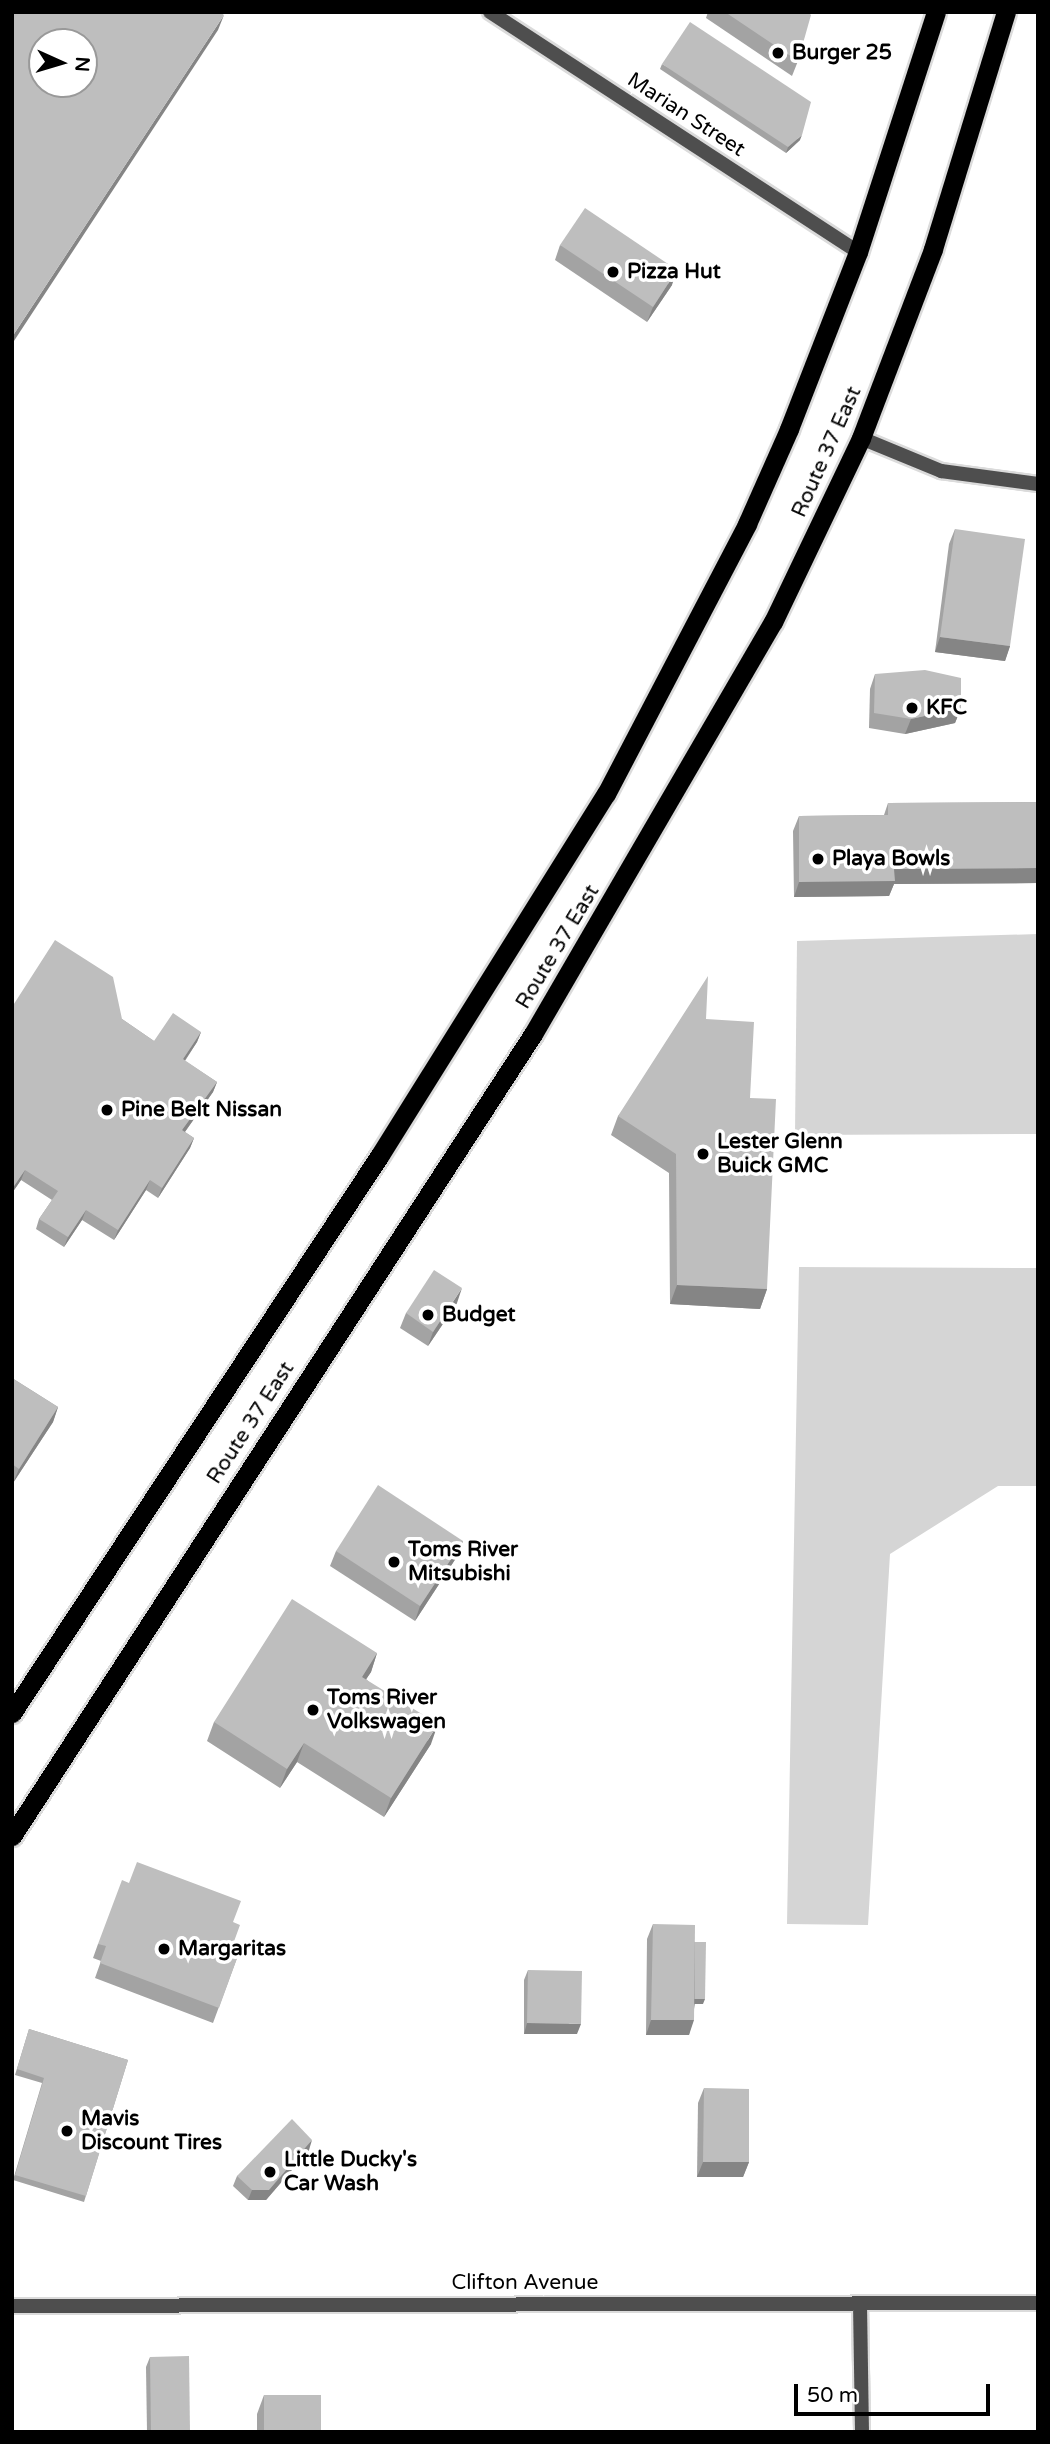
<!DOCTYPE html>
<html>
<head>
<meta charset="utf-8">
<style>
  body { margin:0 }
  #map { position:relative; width:1050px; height:2444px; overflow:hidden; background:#fff; font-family:"Varela Round",sans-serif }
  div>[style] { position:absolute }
  .green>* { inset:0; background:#d5d5d5 }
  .roads { filter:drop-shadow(2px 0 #dbdbdb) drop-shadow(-2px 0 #dbdbdb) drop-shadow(0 2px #dbdbdb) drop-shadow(0 -2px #dbdbdb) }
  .minor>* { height:14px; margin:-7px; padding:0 7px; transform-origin:7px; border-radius:7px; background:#4e4e4e }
  .tertiary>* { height:14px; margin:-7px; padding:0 7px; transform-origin:7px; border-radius:7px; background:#4e4e4e }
  .trunk>* { height:19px; margin:-9.5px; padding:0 9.5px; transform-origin:9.5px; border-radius:9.5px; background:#000 }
  .wall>* { inset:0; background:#a3a3a3 }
  .shaded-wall>* { inset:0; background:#858585 }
  .building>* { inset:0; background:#bebebe }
  .dots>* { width:19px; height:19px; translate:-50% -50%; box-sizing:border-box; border:4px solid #fff; border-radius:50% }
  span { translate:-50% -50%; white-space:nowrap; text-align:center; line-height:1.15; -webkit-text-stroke:7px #fff; paint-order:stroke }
  .poi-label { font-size:21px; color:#000; font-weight:700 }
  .left { translate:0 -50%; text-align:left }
  .street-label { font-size:21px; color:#000 }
  .frame { position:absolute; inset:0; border:14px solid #000; pointer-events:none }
  .north { position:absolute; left:28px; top:28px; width:70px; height:70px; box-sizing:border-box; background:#fff; border:2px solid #999; border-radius:50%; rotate:94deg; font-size:19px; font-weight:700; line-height:28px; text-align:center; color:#000 }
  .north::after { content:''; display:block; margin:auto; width:24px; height:32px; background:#000; clip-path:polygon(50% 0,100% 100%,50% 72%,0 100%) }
  .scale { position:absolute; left:794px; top:2384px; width:196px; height:32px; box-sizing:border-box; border:4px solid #000; border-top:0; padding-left:9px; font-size:21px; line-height:24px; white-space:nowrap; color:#000; -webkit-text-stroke:5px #fff; paint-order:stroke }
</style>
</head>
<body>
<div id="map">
  <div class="green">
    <i style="clip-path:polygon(1038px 934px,1038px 1134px,795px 1135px,797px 941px)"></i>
    <i style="clip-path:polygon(799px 1267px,1038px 1268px,1038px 1486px,998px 1486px,890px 1554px,868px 1925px,787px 1924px)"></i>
  </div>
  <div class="roads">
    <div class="minor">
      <i style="left:490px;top:12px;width:439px;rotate:33.1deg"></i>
      <i style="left:861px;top:438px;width:87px;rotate:22.4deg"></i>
      <i style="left:941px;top:471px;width:98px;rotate:7.6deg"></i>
      <i style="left:860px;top:2304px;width:128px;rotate:89.1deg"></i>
    </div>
    <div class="tertiary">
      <i style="left:12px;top:2306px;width:1026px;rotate:-0.17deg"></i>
    </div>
    <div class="trunk">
      <i style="left:12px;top:1713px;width:668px;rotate:-56.6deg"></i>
      <i style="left:380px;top:1155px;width:426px;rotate:-58deg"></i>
      <i style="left:606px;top:794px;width:305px;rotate:-62.4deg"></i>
      <i style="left:747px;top:524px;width:104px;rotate:-66.1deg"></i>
      <i style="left:789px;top:429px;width:190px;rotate:-68.7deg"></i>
      <i style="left:858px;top:252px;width:252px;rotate:-72deg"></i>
      <i style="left:12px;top:1836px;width:956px;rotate:-56.99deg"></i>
      <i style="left:533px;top:1034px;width:477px;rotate:-59.8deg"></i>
      <i style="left:773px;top:622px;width:204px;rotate:-64.4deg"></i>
      <i style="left:861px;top:438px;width:202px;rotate:-69.1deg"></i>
      <i style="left:933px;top:249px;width:248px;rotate:-72.9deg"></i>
    </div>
  </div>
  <div class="wall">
    <i style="clip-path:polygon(708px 12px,808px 12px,798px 61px,792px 76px,706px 18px)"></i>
    <i style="clip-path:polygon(662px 64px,800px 140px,786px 153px,660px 69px)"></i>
    <i style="clip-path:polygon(560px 245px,672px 285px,647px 322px,555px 260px)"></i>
    <i style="clip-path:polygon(955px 529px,1010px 646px,1005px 661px,935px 652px,949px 544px)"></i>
    <i style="clip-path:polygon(875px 674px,961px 708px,955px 723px,905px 734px,869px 728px,870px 689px)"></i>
    <i style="clip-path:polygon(1038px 802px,1038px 883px,894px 884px,889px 896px,794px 897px,793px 831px,799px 816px,884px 815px,888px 803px)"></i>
    <i style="clip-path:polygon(12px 1007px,122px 1019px,154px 1041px,201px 1032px,197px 1042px,185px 1061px,217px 1082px,213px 1092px,185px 1132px,194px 1138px,190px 1148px,158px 1198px,146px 1190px,114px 1240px,82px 1220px,64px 1247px,36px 1229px,39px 1219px,52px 1200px,21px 1180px,12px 1193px)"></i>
    <i style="clip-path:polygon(706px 1019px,750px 1098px,767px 1289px,760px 1309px,670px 1304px,669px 1173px,611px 1135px,618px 1116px)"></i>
    <i style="clip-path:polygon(457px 1303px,428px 1346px,400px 1328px,406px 1313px)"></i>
    <i style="clip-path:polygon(12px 1378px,58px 1407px,53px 1422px,13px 1483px,12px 1483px)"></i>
    <i style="clip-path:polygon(463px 1541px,458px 1555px,415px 1621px,330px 1566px,336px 1551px)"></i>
    <i style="clip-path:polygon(377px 1653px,371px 1672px,366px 1679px,431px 1744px,384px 1817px,297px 1762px,280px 1788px,207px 1741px,214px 1722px)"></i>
    <i style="clip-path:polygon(233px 1922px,232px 1947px,240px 1950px,213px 2023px,95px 1978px,101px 1961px,93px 1958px,98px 1944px)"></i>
    <i style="clip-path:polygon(653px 1924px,695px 1942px,703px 2004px,695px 2004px,689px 2035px,646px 2035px,647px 1939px)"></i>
    <i style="clip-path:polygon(528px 1970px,577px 2034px,524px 2034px,524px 1980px)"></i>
    <i style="clip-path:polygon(29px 2029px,128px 2060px,84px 2202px,13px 2180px,42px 2083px,15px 2075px)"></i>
    <i style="clip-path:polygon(704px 2088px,749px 2162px,743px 2177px,697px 2177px,698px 2103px)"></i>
    <i style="clip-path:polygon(309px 2150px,266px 2200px,248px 2200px,233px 2186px,237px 2176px)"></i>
    <i style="clip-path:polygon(150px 2357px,190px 2432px,147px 2432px,146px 2367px)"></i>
    <i style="clip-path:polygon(264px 2395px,321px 2432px,257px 2432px,257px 2414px)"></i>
  </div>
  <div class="shaded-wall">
    <i style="clip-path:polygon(224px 15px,218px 30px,12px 344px,12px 337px)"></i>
    <i style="clip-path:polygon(802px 135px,800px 140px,786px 153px,788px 147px)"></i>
    <i style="clip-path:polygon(677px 270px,672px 285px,647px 322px,653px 307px)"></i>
    <i style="clip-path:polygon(940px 637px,1010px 646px,1005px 661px,935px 652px)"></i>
    <i style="clip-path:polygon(961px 708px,955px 723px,905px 734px,911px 719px)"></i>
    <i style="clip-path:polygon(1038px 868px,1038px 883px,894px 884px,889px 896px,794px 897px,799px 882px,894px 869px)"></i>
    <i style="clip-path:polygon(201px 1032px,197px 1042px,179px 1069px,183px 1059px)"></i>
    <i style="clip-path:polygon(217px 1082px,213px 1092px,179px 1140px,182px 1130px)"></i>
    <i style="clip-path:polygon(194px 1138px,190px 1148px,158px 1198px,162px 1188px)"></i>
    <i style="clip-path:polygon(25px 1170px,21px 1180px,12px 1193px,12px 1189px)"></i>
    <i style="clip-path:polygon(150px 1180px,146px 1190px,114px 1240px,118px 1230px)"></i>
    <i style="clip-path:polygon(86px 1210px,82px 1220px,64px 1247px,68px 1237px)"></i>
    <i style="clip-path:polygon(677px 1285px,767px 1289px,760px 1309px,670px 1304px)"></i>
    <i style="clip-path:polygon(462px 1288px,457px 1303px,428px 1346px,433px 1332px)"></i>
    <i style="clip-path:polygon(58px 1407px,53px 1422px,13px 1483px,19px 1469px)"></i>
    <i style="clip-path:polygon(463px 1541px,458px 1555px,415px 1621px,420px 1606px)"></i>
    <i style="clip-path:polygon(377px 1653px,371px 1672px,355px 1696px,362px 1677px)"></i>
    <i style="clip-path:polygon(438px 1724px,431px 1744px,384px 1817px,391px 1798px)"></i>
    <i style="clip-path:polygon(304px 1743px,297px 1762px,280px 1788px,287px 1769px)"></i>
    <i style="clip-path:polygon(691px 1999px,705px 1999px,703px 2004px,689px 2004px)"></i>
    <i style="clip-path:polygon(651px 2020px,694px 2020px,689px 2035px,646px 2035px)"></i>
    <i style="clip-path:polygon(527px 2023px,581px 2024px,577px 2034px,524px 2034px)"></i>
    <i style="clip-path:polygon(312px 2140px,309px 2150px,266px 2200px,248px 2200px,252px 2190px)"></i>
    <i style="clip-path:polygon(703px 2162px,749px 2162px,743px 2177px,697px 2177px)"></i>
  </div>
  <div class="building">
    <i style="clip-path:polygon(evenodd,12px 12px,220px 12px,224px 15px,12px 337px,12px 12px,42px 42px,84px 42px,84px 84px,42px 84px,42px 42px)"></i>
    <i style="clip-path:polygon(725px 12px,808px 12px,811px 15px,798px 61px)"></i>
    <i style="clip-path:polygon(690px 22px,811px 102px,802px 135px,788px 147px,662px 64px)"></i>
    <i style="clip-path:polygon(585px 208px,677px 270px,653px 307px,560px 245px)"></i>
    <i style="clip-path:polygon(955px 529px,1025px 539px,1010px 646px,940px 637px)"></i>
    <i style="clip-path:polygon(925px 670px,961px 678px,961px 708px,911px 719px,874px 713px,875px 674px)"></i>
    <i style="clip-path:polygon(1038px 802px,1038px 868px,894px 869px,895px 881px,799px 882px,799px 816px,888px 815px,888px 803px)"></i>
    <i style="clip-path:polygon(55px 940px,113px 977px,122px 1019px,154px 1041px,173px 1013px,201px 1032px,183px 1059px,217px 1082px,182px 1130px,194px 1138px,162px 1188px,150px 1180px,118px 1230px,86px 1210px,68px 1237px,39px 1219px,58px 1191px,25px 1170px,12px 1189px,12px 1007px)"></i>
    <i style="clip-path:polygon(708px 976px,706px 1019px,754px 1022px,750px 1098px,776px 1099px,767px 1289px,677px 1285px,676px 1154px,618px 1116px)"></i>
    <i style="clip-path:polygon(434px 1270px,462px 1288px,433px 1332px,406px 1313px)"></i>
    <i style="clip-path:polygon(12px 1378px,58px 1407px,19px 1469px,12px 1464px)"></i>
    <i style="clip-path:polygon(378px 1485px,463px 1541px,420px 1606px,336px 1551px)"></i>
    <i style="clip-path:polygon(292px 1599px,377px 1653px,362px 1677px,438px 1724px,391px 1798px,304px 1743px,287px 1769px,214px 1722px)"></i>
    <i style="clip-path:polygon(137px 1862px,241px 1901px,233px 1922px,240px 1925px,232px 1947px,240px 1950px,219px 2008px,100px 1963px,106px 1946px,98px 1944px,122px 1880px,129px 1883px)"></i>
    <i style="clip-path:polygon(653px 1924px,695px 1925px,694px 2020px,651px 2020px)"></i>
    <i style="clip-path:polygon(695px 1942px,706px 1942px,705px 1999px,695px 1999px)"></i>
    <i style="clip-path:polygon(528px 1970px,582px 1971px,581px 2024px,527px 2023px)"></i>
    <i style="clip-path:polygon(29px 2029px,128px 2060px,86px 2196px,15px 2175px,44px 2078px,17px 2069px)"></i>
    <i style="clip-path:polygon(704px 2088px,749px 2089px,749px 2162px,703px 2162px)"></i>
    <i style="clip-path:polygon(292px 2119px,312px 2140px,269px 2190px,252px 2190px,237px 2176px)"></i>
    <i style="clip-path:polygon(189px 2356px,190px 2432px,151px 2432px,150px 2357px)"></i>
    <i style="clip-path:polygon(264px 2395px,321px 2395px,321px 2432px,264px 2432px)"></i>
  </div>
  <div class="dots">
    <i style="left:778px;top:53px;background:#000"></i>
    <i style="left:613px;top:272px;background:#000"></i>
    <i style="left:912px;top:708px;background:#000"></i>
    <i style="left:818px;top:859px;background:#000"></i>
    <i style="left:107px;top:1110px;background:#000"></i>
    <i style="left:703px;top:1154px;background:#000"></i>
    <i style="left:428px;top:1315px;background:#000"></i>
    <i style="left:394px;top:1562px;background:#000"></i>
    <i style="left:313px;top:1710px;background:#000"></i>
    <i style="left:164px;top:1949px;background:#000"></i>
    <i style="left:67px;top:2131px;background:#000"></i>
    <i style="left:270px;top:2172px;background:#000"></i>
  </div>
  <div class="poi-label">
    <span class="left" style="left:792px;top:53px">Burger 25</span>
    <span class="left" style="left:627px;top:272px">Pizza Hut</span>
    <span class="left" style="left:926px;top:708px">KFC</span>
    <span class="left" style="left:832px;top:859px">Playa Bowls</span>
    <span class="left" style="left:121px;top:1110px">Pine Belt Nissan</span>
    <span class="left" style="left:717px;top:1154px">Lester Glenn<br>Buick GMC</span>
    <span class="left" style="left:442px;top:1315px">Budget</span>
    <span class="left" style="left:408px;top:1562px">Toms River<br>Mitsubishi</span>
    <span class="left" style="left:327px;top:1710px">Toms River<br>Volkswagen</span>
    <span class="left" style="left:178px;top:1949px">Margaritas</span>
    <span class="left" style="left:81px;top:2131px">Mavis<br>Discount Tires</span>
    <span class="left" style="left:284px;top:2172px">Little Ducky's<br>Car Wash</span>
  </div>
  <div class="street-label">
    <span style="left:686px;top:115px;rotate:33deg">Marian Street</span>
    <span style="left:827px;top:452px;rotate:-66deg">Route 37 East</span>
    <span style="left:558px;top:947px;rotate:-59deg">Route 37 East</span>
    <span style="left:251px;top:1423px;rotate:-57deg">Route 37 East</span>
    <span style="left:525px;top:2283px">Clifton Avenue</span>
  </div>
  <div class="frame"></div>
  <div class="north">N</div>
  <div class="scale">50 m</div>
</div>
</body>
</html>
